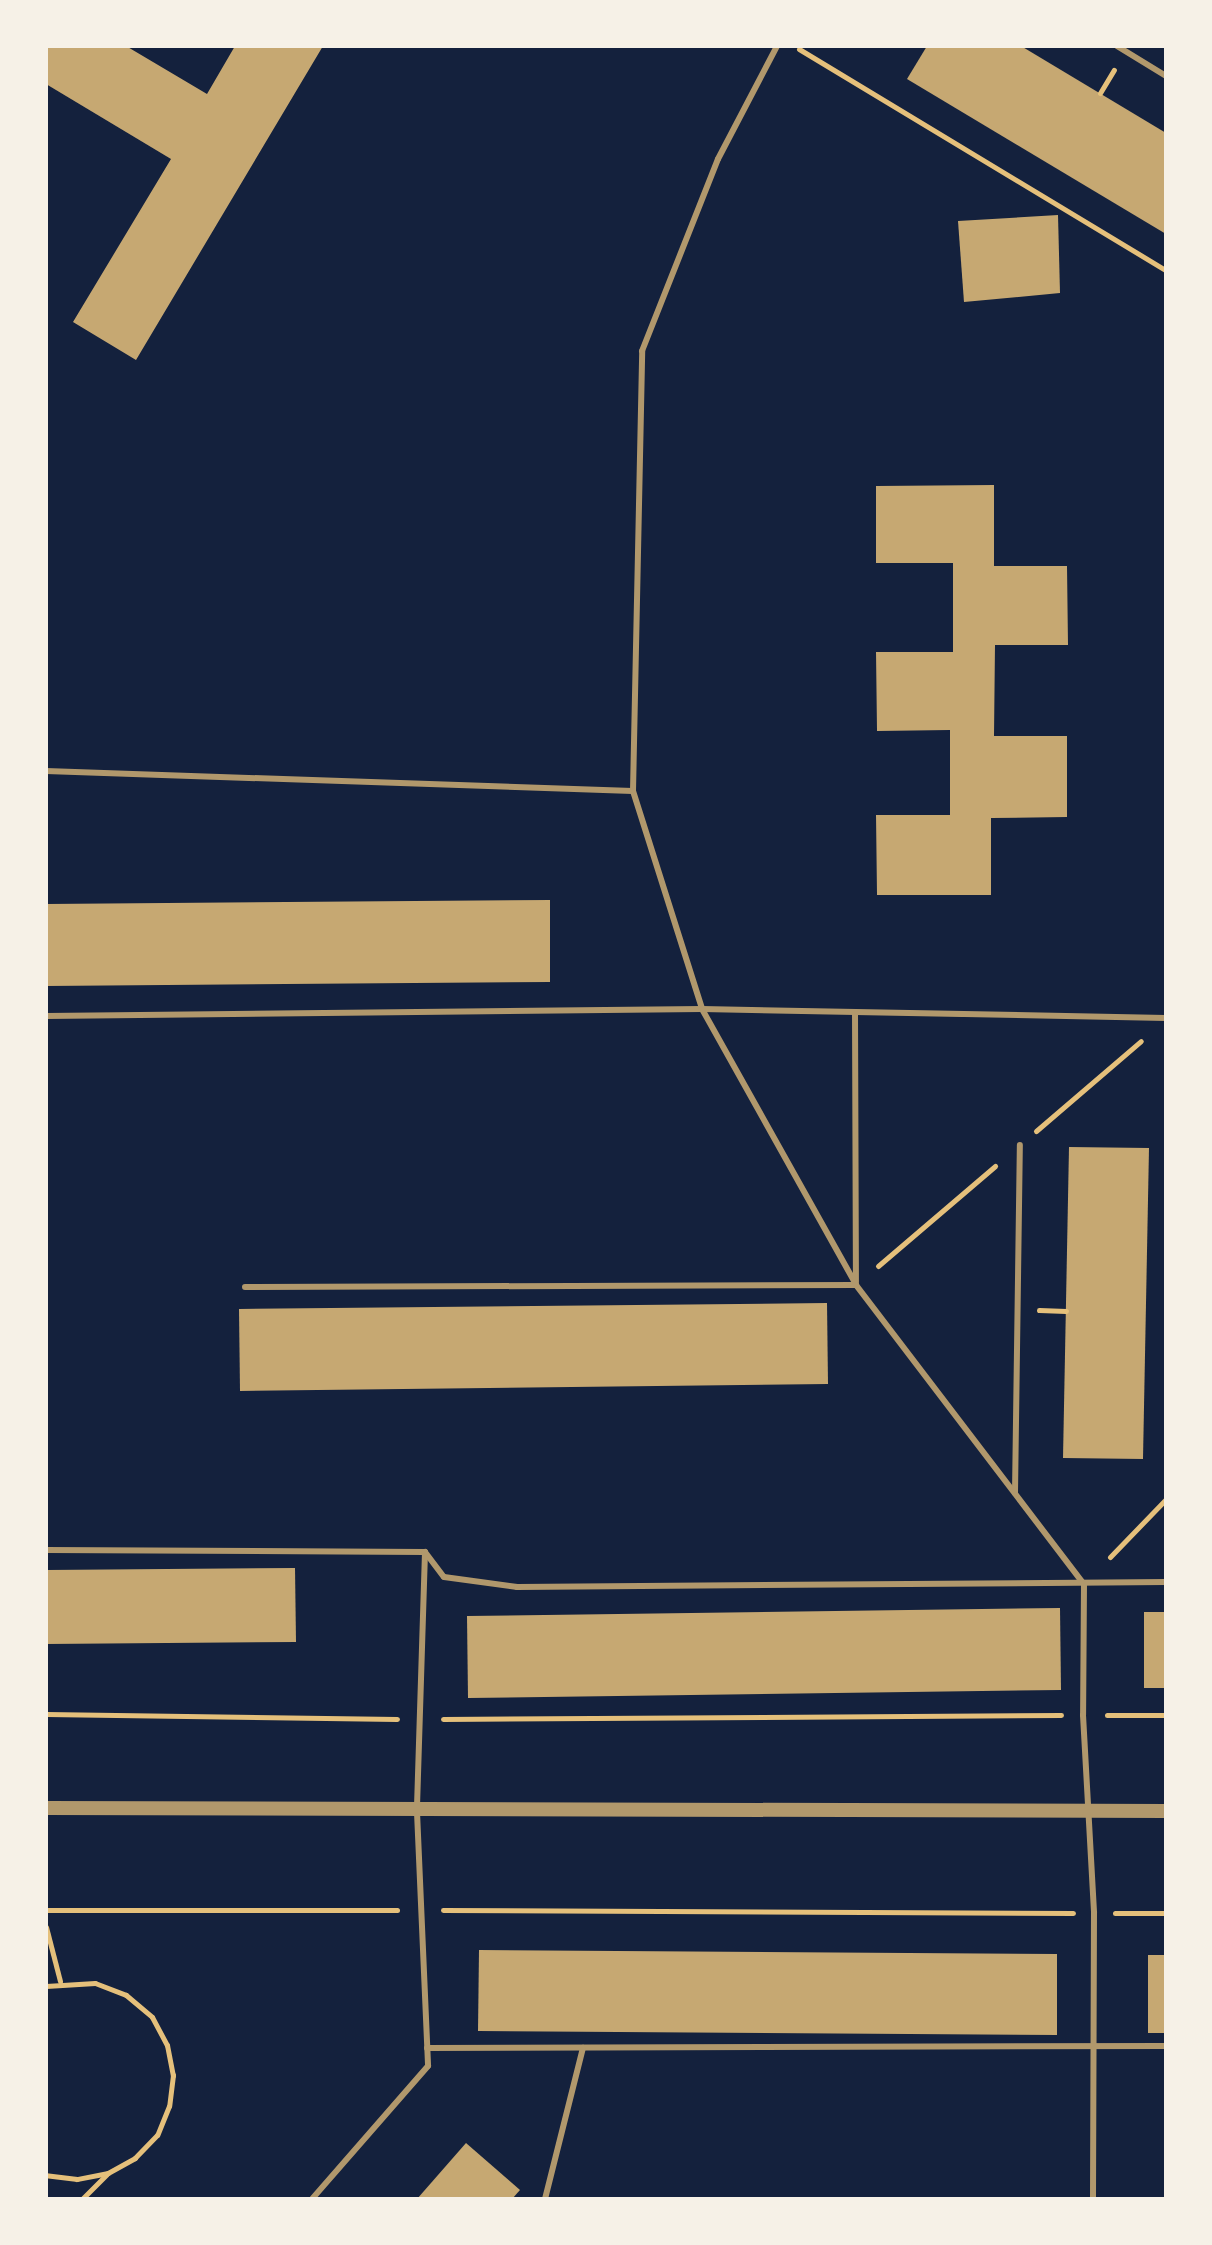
<!DOCTYPE html>
<html>
<head>
<meta charset="utf-8">
<style>
  body { margin:0 }
  #map { position:relative; width:1212px; height:2245px; overflow:hidden; background:#14213d; font-family:Montserrat,sans-serif }
  div>[style] { position:absolute }
  .building>* { inset:0; background:#c6a872 }
  .path>* { height:5px; margin:-2.5px; padding:0 2.5px; transform-origin:2.5px; border-radius:2.5px; background:#e5c07b }
  .service>* { height:6px; margin:-3px; padding:0 3px; transform-origin:3px; border-radius:3px; background:#b1986c }
  .tertiary>* { height:14px; margin:-7px; padding:0 7px; transform-origin:7px; border-radius:7px; background:#b1986c }
  span { translate:-50% -50%; white-space:nowrap; text-align:center; line-height:1.15; -webkit-text-stroke:6px #f6f1e7; paint-order:stroke }
  .frame { position:absolute; inset:0; border:48px solid #f6f1e7; pointer-events:none }
</style>
</head>
<body>
<div id="map">
  <div class="building">
    <i style="clip-path:polygon(46px 46px,126px 46px,207px 94px,235px 46px,323px 46px,136px 360px,73px 322px,171px 159px,46px 84px)"></i>
    <i style="clip-path:polygon(927px 46px,1021px 46px,1166px 133px,1166px 234px,907px 79px)"></i>
    <i style="clip-path:polygon(1058px 215px,1060px 293px,964px 302px,958px 221px)"></i>
    <i style="clip-path:polygon(994px 485px,994px 566px,1067px 566px,1068px 645px,995px 645px,994px 736px,1067px 736px,1067px 817px,991px 818px,991px 895px,877px 895px,876px 815px,950px 815px,950px 730px,877px 731px,876px 652px,953px 652px,953px 563px,876px 563px,876px 486px)"></i>
    <i style="clip-path:polygon(550px 900px,550px 982px,46px 986px,46px 904px)"></i>
    <i style="clip-path:polygon(1069px 1147px,1149px 1148px,1143px 1459px,1063px 1458px)"></i>
    <i style="clip-path:polygon(827px 1303px,828px 1384px,240px 1391px,239px 1309px)"></i>
    <i style="clip-path:polygon(295px 1568px,296px 1642px,46px 1644px,46px 1570px)"></i>
    <i style="clip-path:polygon(1060px 1608px,1061px 1690px,468px 1698px,467px 1616px)"></i>
    <i style="clip-path:polygon(1144px 1612px,1166px 1612px,1166px 1688px,1144px 1688px)"></i>
    <i style="clip-path:polygon(479px 1950px,1057px 1954px,1057px 2035px,478px 2031px)"></i>
    <i style="clip-path:polygon(1148px 1955px,1166px 1955px,1166px 2033px,1148px 2033px)"></i>
    <i style="clip-path:polygon(466px 2143px,520px 2190px,512px 2199px,417px 2199px)"></i>
  </div>
  <div class="path">
    <i style="left:799px;top:49px;width:428px;rotate:31.1deg"></i>
    <i style="left:1100px;top:93px;width:27px;rotate:-59deg"></i>
    <i style="left:1036px;top:1131px;width:138px;rotate:-40.6deg"></i>
    <i style="left:878px;top:1266px;width:154px;rotate:-40.5deg"></i>
    <i style="left:1039px;top:1310px;width:27px;rotate:2deg"></i>
    <i style="left:1110px;top:1557px;width:81px;rotate:-46deg"></i>
    <i style="left:46px;top:1714px;width:351px;rotate:0.8deg"></i>
    <i style="left:1107px;top:1715px;width:59px"></i>
    <i style="left:443px;top:1719px;width:618px;rotate:-0.37deg"></i>
    <i style="left:46px;top:1910px;width:351px"></i>
    <i style="left:443px;top:1910px;width:630px;rotate:0.27deg"></i>
    <i style="left:1115px;top:1913px;width:51px"></i>
    <i style="left:46px;top:1927px;width:56px;rotate:75.5deg"></i>
    <i style="left:46px;top:1986px;width:49px;rotate:-3.5deg"></i>
    <i style="left:95px;top:1983px;width:33px;rotate:21deg"></i>
    <i style="left:126px;top:1995px;width:34px;rotate:40deg"></i>
    <i style="left:152px;top:2017px;width:32px;rotate:62deg"></i>
    <i style="left:167px;top:2045px;width:31px;rotate:79deg"></i>
    <i style="left:173px;top:2075px;width:31px;rotate:97deg"></i>
    <i style="left:169px;top:2106px;width:31px;rotate:112deg"></i>
    <i style="left:157px;top:2135px;width:32px;rotate:134deg"></i>
    <i style="left:135px;top:2158px;width:31px;rotate:151deg"></i>
    <i style="left:108px;top:2173px;width:32px;rotate:169deg"></i>
    <i style="left:77px;top:2179px;width:31px;rotate:-173deg"></i>
    <i style="left:82px;top:2199px;width:35px;rotate:-45deg"></i>
  </div>
  <div class="service">
    <i style="left:1117px;top:46px;width:57px;rotate:31.5deg"></i>
    <i style="left:46px;top:771px;width:587px;rotate:1.95deg"></i>
    <i style="left:633px;top:791px;width:440px;rotate:-88.8deg"></i>
    <i style="left:642px;top:351px;width:206px;rotate:-68.4deg"></i>
    <i style="left:718px;top:159px;width:127px;rotate:-62.4deg"></i>
    <i style="left:633px;top:791px;width:229px;rotate:72.4deg"></i>
    <i style="left:702px;top:1009px;width:464px;rotate:1.1deg"></i>
    <i style="left:855px;top:1012px;width:270px;rotate:89.8deg"></i>
    <i style="left:46px;top:1016px;width:656px;rotate:-0.61deg"></i>
    <i style="left:702px;top:1009px;width:316px;rotate:60.8deg"></i>
    <i style="left:856px;top:1285px;width:376px;rotate:52.7deg"></i>
    <i style="left:1084px;top:1584px;width:131px;rotate:90.4deg"></i>
    <i style="left:1083px;top:1715px;width:198px;rotate:86.8deg"></i>
    <i style="left:1094px;top:1913px;width:286px;rotate:90.2deg"></i>
    <i style="left:245px;top:1287px;width:611px;rotate:-0.19deg"></i>
    <i style="left:1015px;top:1493px;width:348px;rotate:-89.2deg"></i>
    <i style="left:46px;top:1550px;width:379px;rotate:0.3deg"></i>
    <i style="left:425px;top:1552px;width:260px;rotate:91.8deg"></i>
    <i style="left:417px;top:1812px;width:254px;rotate:87.5deg"></i>
    <i style="left:428px;top:2066px;width:176px;rotate:131.1deg"></i>
    <i style="left:425px;top:1552px;width:31px;rotate:53deg"></i>
    <i style="left:444px;top:1577px;width:74px;rotate:7.8deg"></i>
    <i style="left:517px;top:1587px;width:649px;rotate:-0.44deg"></i>
    <i style="left:427px;top:2048px;width:739px;rotate:-0.16deg"></i>
    <i style="left:545px;top:2199px;width:156px;rotate:-75.9deg"></i>
  </div>
  <div class="tertiary">
    <i style="left:46px;top:1808px;width:1120px;rotate:0.15deg"></i>
  </div>
  <div class="frame"></div>
</div>
</body>
</html>
